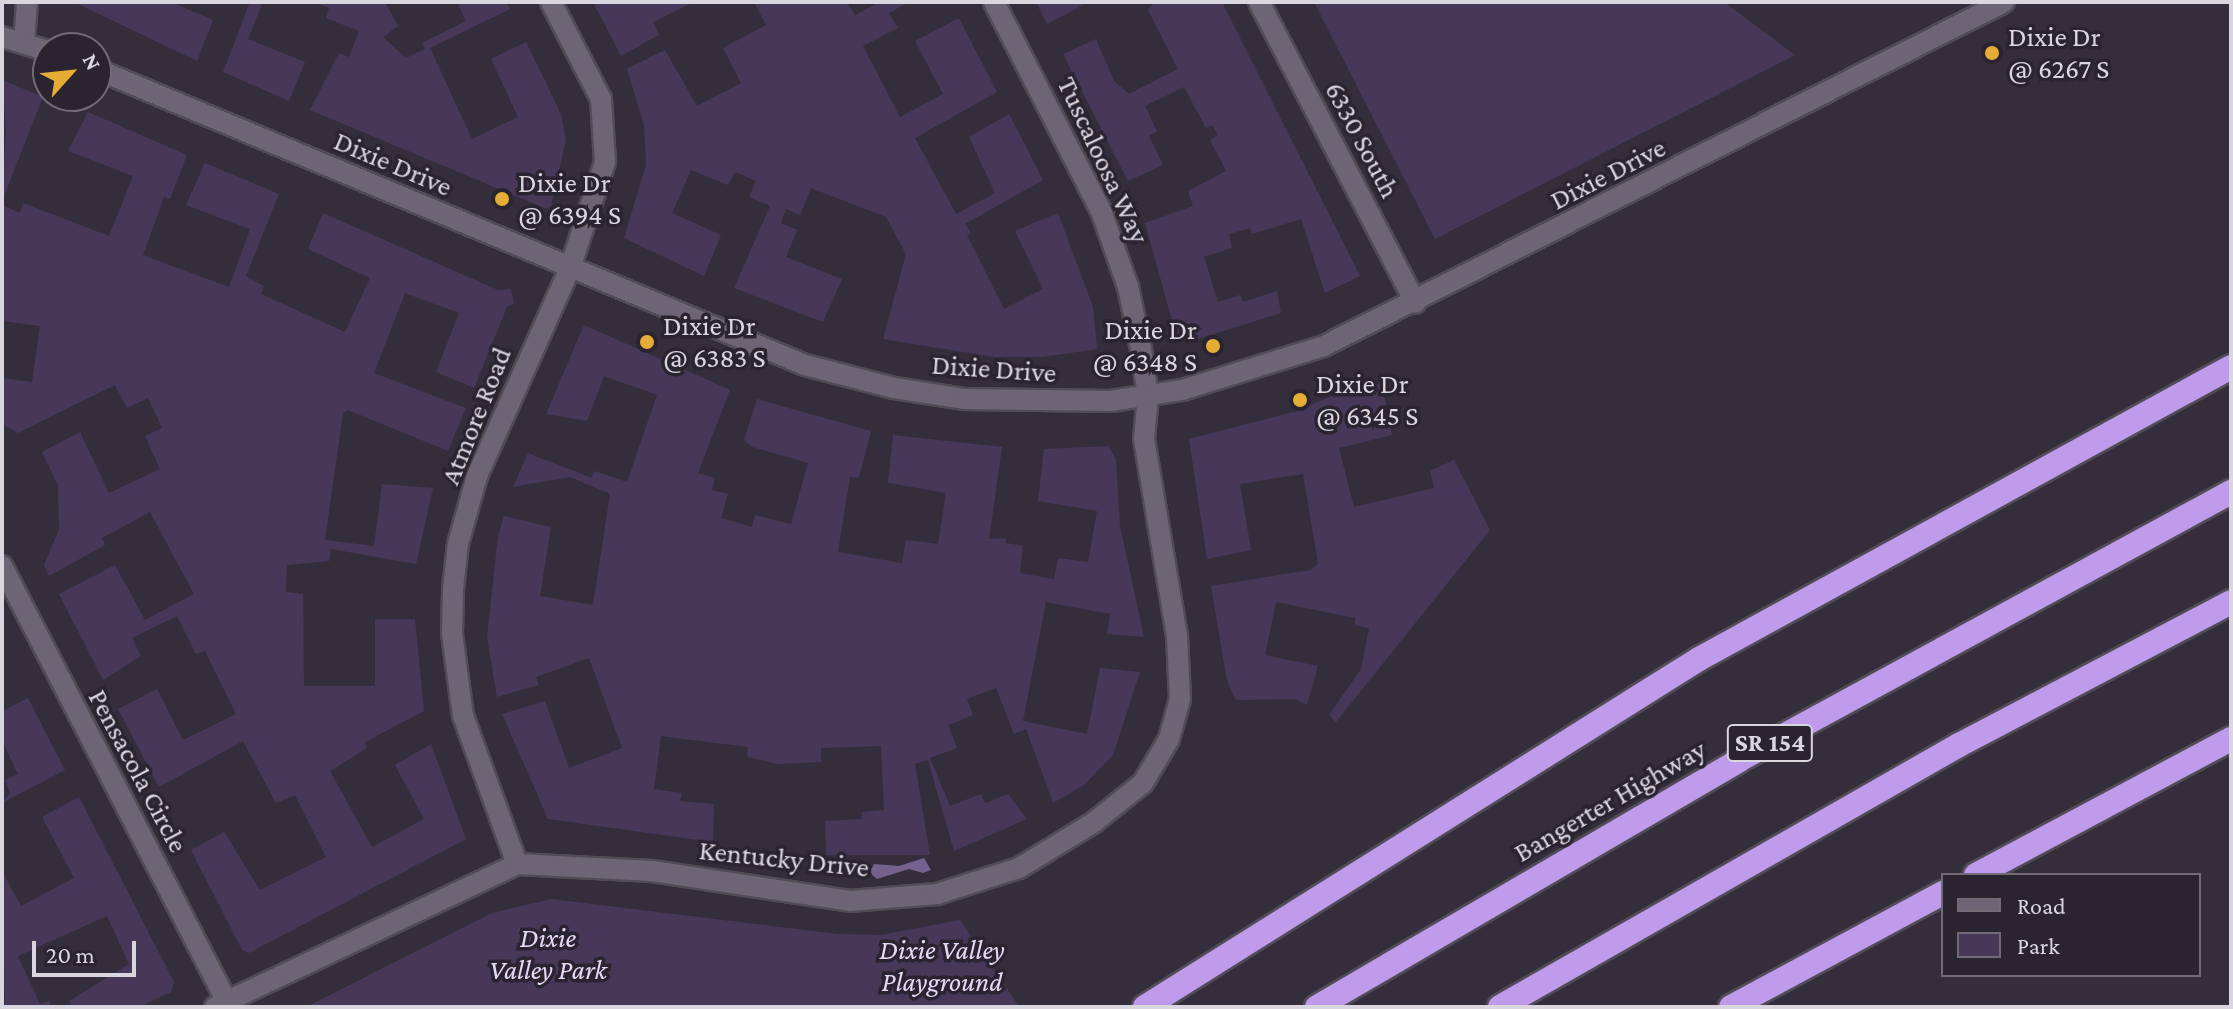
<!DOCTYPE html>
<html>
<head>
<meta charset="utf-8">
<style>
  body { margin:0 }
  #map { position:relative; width:2233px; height:1009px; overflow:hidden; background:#342e3c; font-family:"Crimson Pro",serif }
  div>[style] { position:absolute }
  .green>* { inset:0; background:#473859 }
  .forest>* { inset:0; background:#75608e }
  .roads { filter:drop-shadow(2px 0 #504c57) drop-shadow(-2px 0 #504c57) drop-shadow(0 2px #504c57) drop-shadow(0 -2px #504c57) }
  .street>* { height:20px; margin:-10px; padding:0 10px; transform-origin:10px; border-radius:10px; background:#6c6575 }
  .secondary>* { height:20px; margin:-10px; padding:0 10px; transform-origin:10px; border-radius:10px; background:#6c6575 }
  .highway>* { height:24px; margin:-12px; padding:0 12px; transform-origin:12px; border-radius:12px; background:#c09bec }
  .dots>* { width:22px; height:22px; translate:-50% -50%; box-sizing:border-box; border:4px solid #2a2431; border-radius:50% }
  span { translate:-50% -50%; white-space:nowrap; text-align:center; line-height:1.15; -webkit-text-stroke:7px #2a2431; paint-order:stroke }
  .shield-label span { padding:2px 6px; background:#2a2431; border:2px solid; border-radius:6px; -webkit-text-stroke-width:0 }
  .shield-label { font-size:26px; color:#d9d6df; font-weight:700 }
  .poi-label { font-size:28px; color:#d9d6df }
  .left { translate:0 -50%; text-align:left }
  .right { translate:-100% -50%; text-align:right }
  .street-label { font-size:28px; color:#d9d6df }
  .park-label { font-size:28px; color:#e6d9f7; font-style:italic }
  .frame { position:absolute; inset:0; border:4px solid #d9d6df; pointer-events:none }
  .legend { position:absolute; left:1941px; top:873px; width:260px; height:104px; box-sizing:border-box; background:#2a2431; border:2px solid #706b77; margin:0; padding:10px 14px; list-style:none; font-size:24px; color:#d9d6df }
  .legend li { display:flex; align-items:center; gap:16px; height:40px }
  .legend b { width:40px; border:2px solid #706b77 }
  .north { position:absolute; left:32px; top:32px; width:80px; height:80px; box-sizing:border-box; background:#2a2431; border:2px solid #706b77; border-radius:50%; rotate:63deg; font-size:22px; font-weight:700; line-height:32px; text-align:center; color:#d9d6df }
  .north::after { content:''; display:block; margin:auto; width:28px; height:36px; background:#e6ad36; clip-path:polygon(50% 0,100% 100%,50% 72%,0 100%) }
  .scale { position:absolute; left:32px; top:941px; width:104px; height:36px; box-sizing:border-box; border:4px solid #d9d6df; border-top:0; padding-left:10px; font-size:24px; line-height:28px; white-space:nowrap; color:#d9d6df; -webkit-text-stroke:6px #2a2431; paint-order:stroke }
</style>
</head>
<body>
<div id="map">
  <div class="green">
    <i style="clip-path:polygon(74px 2px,171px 2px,213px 20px,197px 61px)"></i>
    <i style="clip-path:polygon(250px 2px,263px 2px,248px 39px,305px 62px,289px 101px,223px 72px)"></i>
    <i style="clip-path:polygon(314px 2px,385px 2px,398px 26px,383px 37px,406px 58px,425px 49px,422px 43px,466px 21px,457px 2px,506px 2px,510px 9px,430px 48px,472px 139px,518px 117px,491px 59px,526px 42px,561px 114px,566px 140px,551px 206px,547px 209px,310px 110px,339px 53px,349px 57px,359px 31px,326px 18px,329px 8px)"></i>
    <i style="clip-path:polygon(593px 2px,694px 2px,653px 22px,659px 35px,621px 56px)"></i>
    <i style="clip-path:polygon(754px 2px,847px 2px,855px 15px,879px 2px,909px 2px,889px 13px,898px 28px,863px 46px,900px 117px,943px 94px,915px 41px,959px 18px,997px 92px,915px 138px,956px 214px,995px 193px,969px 137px,1009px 114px,1043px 180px,965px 224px,971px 233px,967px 235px,1004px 309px,1043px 289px,1015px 231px,1058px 213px,1093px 307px,1097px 349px,1043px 357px,994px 357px,883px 339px,906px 254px,886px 217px,811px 188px,800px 215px,786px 209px,781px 223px,797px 230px,786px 257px,842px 279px,823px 322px,734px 288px,770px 206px,749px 197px,756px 181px,735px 172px,728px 185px,691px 170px,672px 213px,721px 235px,704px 276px,624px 238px,646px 165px,644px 125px,627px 69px,665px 50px,697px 106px,741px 83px,723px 48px,766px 25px)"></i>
    <i style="clip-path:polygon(1036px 2px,1089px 2px,1047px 24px)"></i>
    <i style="clip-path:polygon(1155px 2px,1222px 2px,1360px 276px,1325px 293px,1301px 219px,1252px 234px,1250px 228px,1229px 234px,1232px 248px,1204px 257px,1218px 302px,1240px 295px,1243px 302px,1277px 291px,1281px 313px,1198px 339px,1180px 340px,1176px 335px,1145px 223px,1193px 206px,1188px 191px,1226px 171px,1210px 140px,1218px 135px,1212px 125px,1206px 128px,1184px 87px,1145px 106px,1157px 131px,1149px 136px,1163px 165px,1128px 181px,1063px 54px,1096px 39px,1114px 81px,1129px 94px,1178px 69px,1148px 10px)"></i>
    <i style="clip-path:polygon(1314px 2px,1724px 2px,1795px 55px,1435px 239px)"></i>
    <i style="clip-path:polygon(2px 80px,43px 97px,2px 201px,6px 130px)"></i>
    <i style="clip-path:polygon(88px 112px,187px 155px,170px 199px,164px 197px,143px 255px,229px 287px,250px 229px,186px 205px,205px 163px,279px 194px,246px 276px,264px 286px,261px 294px,345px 332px,370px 278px,308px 249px,323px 213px,498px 290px,511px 289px,514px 303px,507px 307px,474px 388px,436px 372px,459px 313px,405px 293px,374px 373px,466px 408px,448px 451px,348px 410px,343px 413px,325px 540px,374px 546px,382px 484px,433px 488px,416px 564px,331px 549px,329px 561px,287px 565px,286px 592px,303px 594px,304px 686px,375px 686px,375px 619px,415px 619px,424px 711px,365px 742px,367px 748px,330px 771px,372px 847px,424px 819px,395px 765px,431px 744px,466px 839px,249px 953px,242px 950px,191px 850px,224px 832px,260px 890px,326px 857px,295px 795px,276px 803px,243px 741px,159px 787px,118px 709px,157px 689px,183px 740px,236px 714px,205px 651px,196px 654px,177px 616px,132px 638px,141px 656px,103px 680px,59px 594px,115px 565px,145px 620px,194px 594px,150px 512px,102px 538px,105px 545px,49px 576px,44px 565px,59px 529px,58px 485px,42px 452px,80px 432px,109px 493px,160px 469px,145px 436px,162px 428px,148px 398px,127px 408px,115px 385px,18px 433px,2px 424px,2px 378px,32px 382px,40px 326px,2px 321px,2px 205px,20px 213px,23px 203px,109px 236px,133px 176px,68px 151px)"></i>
    <i style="clip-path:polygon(584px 325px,730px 390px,698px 473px,715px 478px,712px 490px,728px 494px,721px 518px,752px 527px,755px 515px,791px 524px,808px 463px,752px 447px,744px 440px,757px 399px,871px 431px,859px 478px,850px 477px,838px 552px,902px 563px,906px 540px,938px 544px,946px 493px,888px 483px,893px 435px,1002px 447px,989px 539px,1006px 538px,1006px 543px,1023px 546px,1020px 573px,1054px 579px,1058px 558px,1088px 562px,1097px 511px,1038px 501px,1044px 449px,1108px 446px,1116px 459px,1120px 526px,1144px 637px,1107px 634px,1110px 614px,1046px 602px,1023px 721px,1087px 734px,1100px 668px,1140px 672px,1113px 755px,1084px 785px,1053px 803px,1026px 729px,1014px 734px,996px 688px,967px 699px,973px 715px,948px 725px,957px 748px,930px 758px,950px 806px,981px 794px,985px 803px,1008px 794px,1027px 819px,954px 851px,928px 760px,915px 764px,930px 855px,826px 855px,825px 821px,861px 819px,862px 812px,884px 810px,881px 746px,821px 748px,821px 762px,778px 764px,747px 757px,748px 747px,661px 736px,654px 789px,682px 793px,680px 801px,714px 804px,713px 842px,548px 819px,502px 714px,545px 701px,569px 768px,622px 748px,589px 658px,536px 677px,539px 685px,497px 697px,487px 637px,498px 536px,504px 516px,551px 527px,540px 596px,593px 605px,610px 494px,570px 477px,513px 487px,528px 453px,592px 478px,594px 471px,627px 482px,657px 395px,604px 376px,587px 421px,546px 414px)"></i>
    <i style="clip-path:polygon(1372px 378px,1382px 385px,1392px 435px,1339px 448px,1354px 507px,1434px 488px,1430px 471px,1454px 460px,1490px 530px,1336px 722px,1329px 715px,1361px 669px,1369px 628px,1355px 625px,1355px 618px,1276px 602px,1265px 655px,1318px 666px,1307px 705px,1295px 699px,1236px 700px,1227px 681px,1211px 586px,1311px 570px,1318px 563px,1303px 474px,1240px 484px,1251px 550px,1207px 559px,1189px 439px,1297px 411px)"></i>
    <i style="clip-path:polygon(28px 698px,65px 770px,2px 803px,10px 793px,5px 780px,18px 774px,2px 740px,2px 711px)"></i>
    <i style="clip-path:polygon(79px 797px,174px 982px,171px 992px,139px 1007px,72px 1007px,69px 1001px,129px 964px,107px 916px,18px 956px,40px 1004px,49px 1001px,52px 1007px,5px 1007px,2px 871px,21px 906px,74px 878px,42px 817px)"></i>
    <i style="clip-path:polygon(551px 899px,838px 934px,881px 935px,960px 920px,1018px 1005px,306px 1007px,492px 913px)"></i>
  </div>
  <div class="forest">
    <i style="clip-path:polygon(924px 858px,931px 870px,923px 873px,909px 869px,877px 879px,869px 872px,874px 864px,899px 866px)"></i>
  </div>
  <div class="roads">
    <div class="street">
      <i style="left:1259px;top:2px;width:339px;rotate:62.5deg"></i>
      <i style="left:24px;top:43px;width:41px;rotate:-85.8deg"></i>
      <i style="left:2px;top:566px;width:488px;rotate:62.7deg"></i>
      <i style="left:517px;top:864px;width:158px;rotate:-110deg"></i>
      <i style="left:463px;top:716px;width:83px;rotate:-97.6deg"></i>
      <i style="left:452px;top:634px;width:45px;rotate:-88.7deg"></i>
      <i style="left:453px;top:589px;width:45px;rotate:-83.7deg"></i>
      <i style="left:458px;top:544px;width:71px;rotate:-74.4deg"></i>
      <i style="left:477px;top:476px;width:228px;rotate:-65.9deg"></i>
      <i style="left:570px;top:268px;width:112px;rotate:-71.7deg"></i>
      <i style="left:605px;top:162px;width:63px;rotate:-93.6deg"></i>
      <i style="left:601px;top:99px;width:109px;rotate:-117.3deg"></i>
      <i style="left:215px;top:1007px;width:334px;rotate:-25.3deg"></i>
      <i style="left:517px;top:864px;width:135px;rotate:3deg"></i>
      <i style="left:652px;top:871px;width:200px;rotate:8.6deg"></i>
      <i style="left:850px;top:901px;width:87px;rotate:-4.6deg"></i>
      <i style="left:937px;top:894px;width:86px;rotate:-17.6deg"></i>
      <i style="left:1019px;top:868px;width:87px;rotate:-31.3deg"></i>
      <i style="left:1093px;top:823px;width:64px;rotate:-38.7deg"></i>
      <i style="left:1143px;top:783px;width:51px;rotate:-59.4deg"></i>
      <i style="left:1169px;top:739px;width:41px;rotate:-74.6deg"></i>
      <i style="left:1180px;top:699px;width:63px;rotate:-92.7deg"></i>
      <i style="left:1177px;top:636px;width:200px;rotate:-99.5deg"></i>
      <i style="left:1144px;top:439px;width:43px;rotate:-84.7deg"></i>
      <i style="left:1148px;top:396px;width:48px;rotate:-98.5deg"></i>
      <i style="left:1141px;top:349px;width:63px;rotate:-101.8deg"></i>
      <i style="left:1128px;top:287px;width:78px;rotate:-109.4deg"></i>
      <i style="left:1102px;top:213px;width:237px;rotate:-117.1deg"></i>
    </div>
    <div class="secondary">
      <i style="left:2px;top:37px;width:48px;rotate:16.9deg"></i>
      <i style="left:96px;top:69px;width:768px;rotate:22.66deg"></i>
      <i style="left:805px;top:365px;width:92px;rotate:14.5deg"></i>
      <i style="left:894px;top:388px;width:72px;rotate:8.8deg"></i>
      <i style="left:965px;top:399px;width:146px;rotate:0.8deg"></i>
      <i style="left:1111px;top:401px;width:72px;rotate:-8.8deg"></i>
      <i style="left:1182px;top:390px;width:149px;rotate:-17.2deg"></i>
      <i style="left:1324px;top:346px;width:762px;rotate:-26.83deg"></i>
    </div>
    <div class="highway">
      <i style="left:1976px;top:875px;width:289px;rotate:-28.1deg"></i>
      <i style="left:1145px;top:1007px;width:654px;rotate:-32.14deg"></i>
      <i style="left:1699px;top:659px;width:607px;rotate:-28.76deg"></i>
      <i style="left:1317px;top:1007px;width:489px;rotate:-30.3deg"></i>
      <i style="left:1739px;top:760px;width:560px;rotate:-28.58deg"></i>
      <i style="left:1500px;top:1007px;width:529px;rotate:-29.72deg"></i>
      <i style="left:1959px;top:745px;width:307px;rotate:-27.7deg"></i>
      <i style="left:1731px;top:1007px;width:241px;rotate:-28.3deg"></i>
    </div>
  </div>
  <div class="dots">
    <i style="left:1992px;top:53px;background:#e6ad36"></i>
    <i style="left:502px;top:199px;background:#e6ad36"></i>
    <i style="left:647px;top:342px;background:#e6ad36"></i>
    <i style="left:1213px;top:346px;background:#e6ad36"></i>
    <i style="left:1300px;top:400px;background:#e6ad36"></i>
  </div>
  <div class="shield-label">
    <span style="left:1770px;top:743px">SR 154</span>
  </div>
  <div class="poi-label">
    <span class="left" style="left:2008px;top:53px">Dixie Dr<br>@ 6267 S</span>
    <span class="left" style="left:518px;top:199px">Dixie Dr<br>@ 6394 S</span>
    <span class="left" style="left:663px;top:342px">Dixie Dr<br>@ 6383 S</span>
    <span class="right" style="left:1197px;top:346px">Dixie Dr<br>@ 6348 S</span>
    <span class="left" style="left:1316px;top:400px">Dixie Dr<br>@ 6345 S</span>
  </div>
  <div class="street-label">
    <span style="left:1362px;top:140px;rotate:62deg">6330 South</span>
    <span style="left:1103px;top:160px;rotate:65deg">Tuscaloosa Way</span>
    <span style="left:393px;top:164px;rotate:23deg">Dixie Drive</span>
    <span style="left:1608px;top:174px;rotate:-27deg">Dixie Drive</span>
    <span style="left:994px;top:369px;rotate:4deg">Dixie Drive</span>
    <span style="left:476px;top:416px;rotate:-68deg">Atmore Road</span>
    <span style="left:138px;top:771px;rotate:62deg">Pensacola Circle</span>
    <span style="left:1610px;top:801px;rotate:-30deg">Bangerter Highway</span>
    <span style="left:784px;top:859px;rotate:6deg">Kentucky Drive</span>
  </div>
  <div class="park-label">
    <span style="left:548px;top:954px">Dixie<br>Valley Park</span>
    <span style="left:942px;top:966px">Dixie Valley<br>Playground</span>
  </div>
  <div class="frame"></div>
  <ul class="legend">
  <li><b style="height:10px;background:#6c6575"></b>Road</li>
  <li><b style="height:22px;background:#473859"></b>Park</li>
  </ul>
  <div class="north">N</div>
  <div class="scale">20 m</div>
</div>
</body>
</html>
